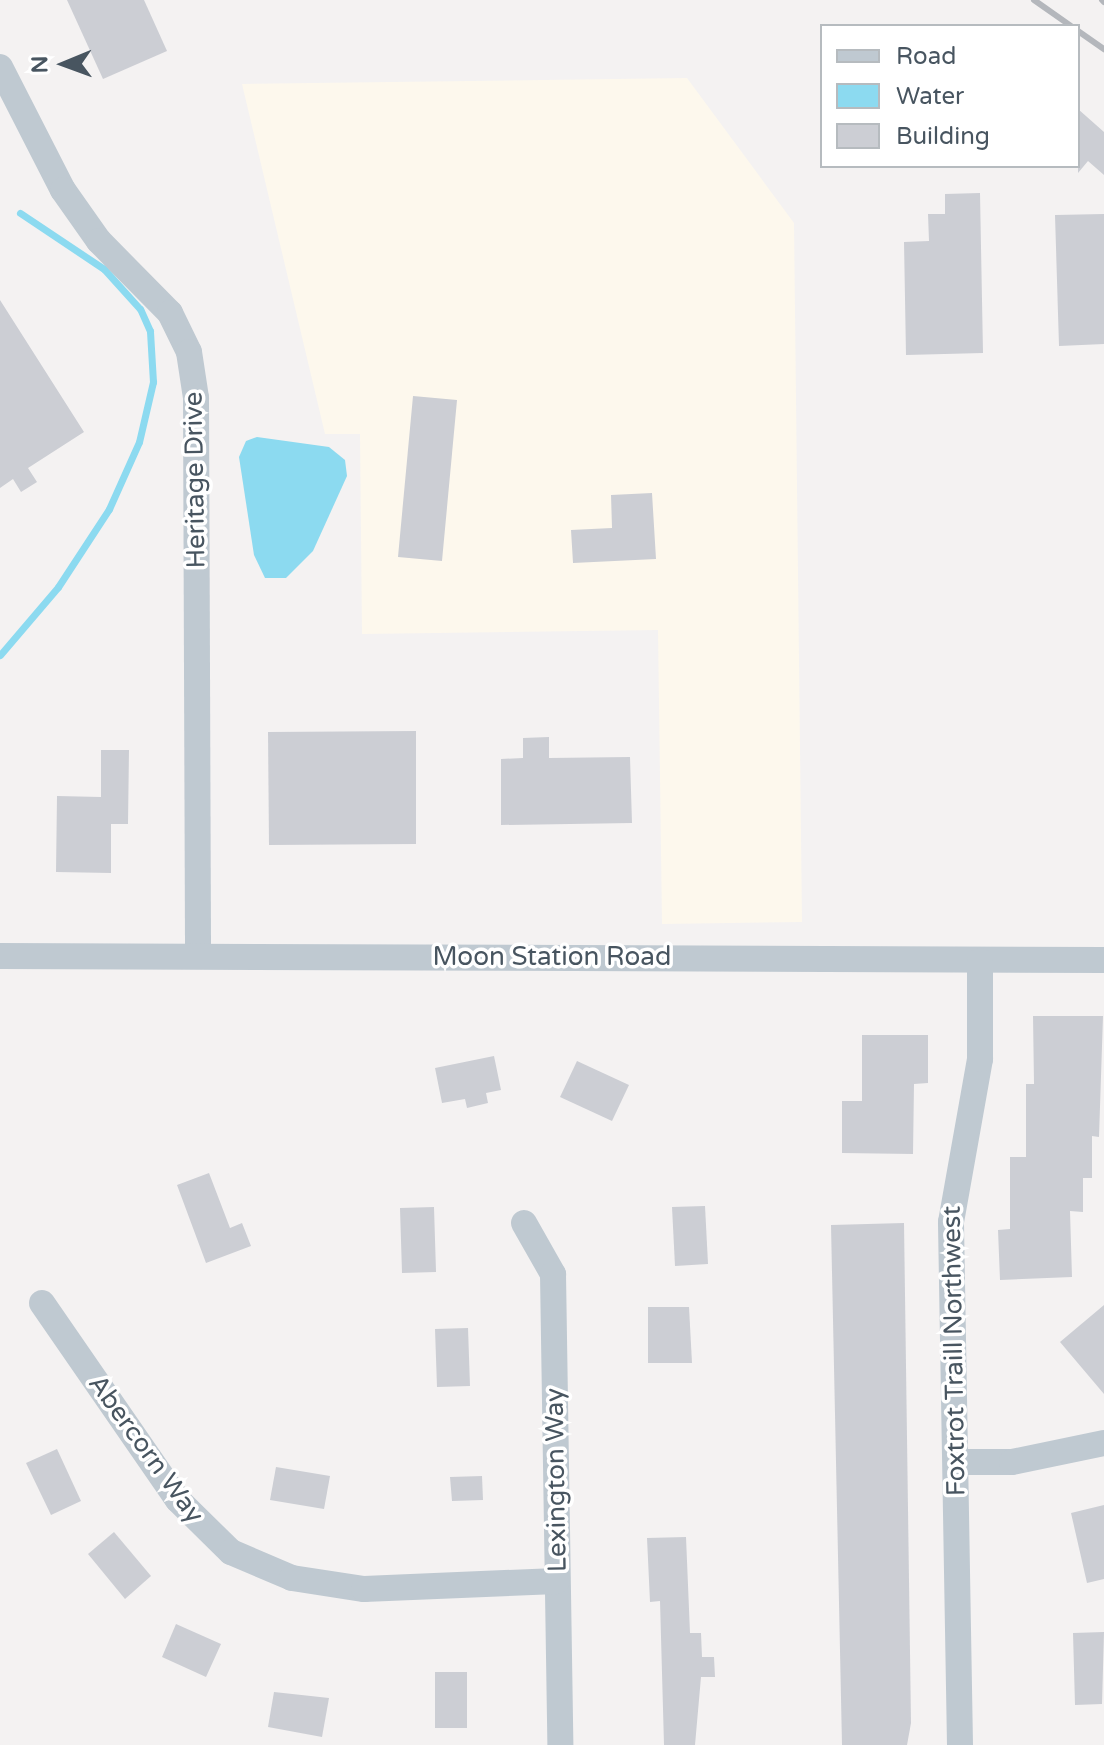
<!DOCTYPE html>
<html>
<head>
<meta charset="utf-8">
<style>
  body { margin:0 }
  #map { position:relative; width:1104px; height:1745px; overflow:hidden; background:#f4f2f2; font-family:"Varela Round",sans-serif }
  div>[style] { position:absolute }
  .commercial>* { inset:0; background:#fdf8ed }
  .water>* { inset:0; background:#8cdaf0 }
  .stream>* { height:7px; margin:-3.5px; padding:0 3.5px; transform-origin:3.5px; border-radius:3.5px; background:#8cdaf0 }
  .building>* { inset:0; background:#ccced4 }
  .minor>* { height:26px; margin:-13px; padding:0 13px; transform-origin:13px; border-radius:13px; background:#bfc9d1 }
  .rail>* { height:6px; margin:-3px; padding:0 3px; transform-origin:3px; border-radius:3px; background:#b4b7bc }
  span { translate:-50% -50%; white-space:nowrap; text-align:center; line-height:1.15; -webkit-text-stroke:7px #fff; paint-order:stroke }
  .street-label { font-size:26px; color:#485560 }
  .legend { position:absolute; left:820px; top:24px; width:260px; height:144px; box-sizing:border-box; background:#fff; border:2px solid #b6bbbf; margin:0; padding:10px 14px; list-style:none; font-size:24px; color:#485560 }
  .legend li { display:flex; align-items:center; gap:16px; height:40px }
  .legend b { width:40px; border:2px solid #b6bbbf }
  .north { position:absolute; left:24px; top:24px; width:80px; height:80px; -webkit-text-stroke:6px #fff; paint-order:stroke; rotate:269deg; font-size:22px; font-weight:700; line-height:32px; text-align:center; color:#485560 }
  .north::after { content:''; display:block; margin:auto; width:28px; height:36px; background:#485560; clip-path:polygon(50% 0,100% 100%,50% 72%,0 100%) }
</style>
</head>
<body>
<div id="map">
  <div class="commercial">
    <i style="clip-path:polygon(687px 78px,794px 223px,802px 922px,662px 924px,658px 630px,362px 634px,360px 434px,325px 434px,242px 84px)"></i>
  </div>
  <div class="water">
    <i style="clip-path:polygon(257px 437px,329px 447px,345px 460px,347px 476px,313px 551px,286px 578px,265px 578px,254px 555px,239px 457px,246px 441px)"></i>
  </div>
  <div class="stream">
    <i style="left:0;top:655px;width:89px;rotate:-49.5deg"></i>
    <i style="left:58px;top:587px;width:93px;rotate:-56.8deg"></i>
    <i style="left:109px;top:509px;width:73px;rotate:-65.9deg"></i>
    <i style="left:139px;top:442px;width:62px;rotate:-76.9deg"></i>
    <i style="left:153px;top:382px;width:51px;rotate:-93.4deg"></i>
    <i style="left:150px;top:331px;width:24px;rotate:-114deg"></i>
    <i style="left:140px;top:309px;width:54px;rotate:-132deg"></i>
    <i style="left:104px;top:269px;width:101px;rotate:-146.3deg"></i>
  </div>
  <div class="building">
    <i style="clip-path:polygon(67px 0,144px 0,167px 51px,103px 79px)"></i>
    <i style="clip-path:polygon(1078px 109px,1104px 132px,1104px 175px,1088px 161px,1078px 173px)"></i>
    <i style="clip-path:polygon(980px 193px,983px 353px,906px 355px,904px 242px,929px 241px,928px 214px,945px 214px,945px 194px)"></i>
    <i style="clip-path:polygon(1104px 214px,1104px 344px,1059px 346px,1055px 215px)"></i>
    <i style="clip-path:polygon(0 300px,84px 432px,28px 468px,37px 482px,21px 492px,13px 479px,0 488px)"></i>
    <i style="clip-path:polygon(413px 396px,457px 400px,442px 561px,398px 557px)"></i>
    <i style="clip-path:polygon(652px 493px,656px 559px,573px 563px,571px 530px,612px 528px,611px 495px)"></i>
    <i style="clip-path:polygon(416px 731px,416px 844px,269px 845px,268px 732px)"></i>
    <i style="clip-path:polygon(549px 737px,549px 758px,630px 757px,632px 823px,501px 825px,501px 759px,523px 758px,523px 738px)"></i>
    <i style="clip-path:polygon(101px 750px,129px 750px,128px 824px,111px 824px,111px 873px,56px 872px,57px 796px,101px 797px)"></i>
    <i style="clip-path:polygon(1033px 1016px,1103px 1016px,1099px 1137px,1092px 1136px,1092px 1178px,1083px 1178px,1083px 1212px,1070px 1211px,1072px 1277px,1000px 1280px,998px 1230px,1010px 1229px,1010px 1157px,1026px 1157px,1026px 1084px,1034px 1084px)"></i>
    <i style="clip-path:polygon(862px 1035px,928px 1035px,928px 1083px,914px 1084px,913px 1154px,842px 1153px,842px 1101px,862px 1101px)"></i>
    <i style="clip-path:polygon(494px 1056px,501px 1090px,486px 1093px,488px 1103px,467px 1108px,465px 1099px,442px 1103px,435px 1068px)"></i>
    <i style="clip-path:polygon(577px 1061px,629px 1085px,612px 1121px,560px 1097px)"></i>
    <i style="clip-path:polygon(209px 1173px,230px 1228px,242px 1223px,251px 1246px,206px 1263px,177px 1185px)"></i>
    <i style="clip-path:polygon(705px 1206px,708px 1264px,675px 1266px,672px 1207px)"></i>
    <i style="clip-path:polygon(434px 1207px,436px 1272px,402px 1273px,400px 1208px)"></i>
    <i style="clip-path:polygon(904px 1223px,911px 1723px,907px 1745px,842px 1745px,831px 1225px)"></i>
    <i style="clip-path:polygon(1104px 1305px,1104px 1394px,1060px 1342px)"></i>
    <i style="clip-path:polygon(648px 1307px,689px 1307px,692px 1363px,648px 1363px)"></i>
    <i style="clip-path:polygon(468px 1328px,470px 1386px,437px 1387px,435px 1329px)"></i>
    <i style="clip-path:polygon(57px 1449px,81px 1501px,51px 1515px,26px 1463px)"></i>
    <i style="clip-path:polygon(276px 1467px,330px 1476px,324px 1509px,270px 1500px)"></i>
    <i style="clip-path:polygon(482px 1476px,483px 1500px,452px 1501px,450px 1477px)"></i>
    <i style="clip-path:polygon(1104px 1505px,1104px 1579px,1087px 1583px,1071px 1513px)"></i>
    <i style="clip-path:polygon(114px 1532px,151px 1576px,125px 1599px,88px 1554px)"></i>
    <i style="clip-path:polygon(686px 1537px,690px 1633px,701px 1633px,702px 1657px,714px 1657px,715px 1677px,701px 1677px,695px 1745px,664px 1745px,660px 1601px,650px 1602px,647px 1538px)"></i>
    <i style="clip-path:polygon(176px 1624px,221px 1644px,206px 1677px,162px 1657px)"></i>
    <i style="clip-path:polygon(1104px 1632px,1102px 1704px,1075px 1705px,1073px 1633px)"></i>
    <i style="clip-path:polygon(435px 1672px,467px 1672px,467px 1728px,435px 1728px)"></i>
    <i style="clip-path:polygon(274px 1692px,329px 1698px,322px 1737px,268px 1727px)"></i>
  </div>
  <div class="minor">
    <i style="left:0;top:67px;width:138px;rotate:62.9deg"></i>
    <i style="left:63px;top:190px;width:62px;rotate:54.8deg"></i>
    <i style="left:99px;top:241px;width:101px;rotate:45.4deg"></i>
    <i style="left:170px;top:313px;width:43px;rotate:64deg"></i>
    <i style="left:189px;top:352px;width:47px;rotate:81.3deg"></i>
    <i style="left:196px;top:398px;width:556px;rotate:89.79deg"></i>
    <i style="left:0;top:956px;width:1104px;rotate:0.21deg"></i>
    <i style="left:524px;top:1223px;width:59px;rotate:60.4deg"></i>
    <i style="left:553px;top:1274px;width:471px;rotate:89.1deg"></i>
    <i style="left:42px;top:1303px;width:239px;rotate:55.4deg"></i>
    <i style="left:178px;top:1500px;width:74px;rotate:44.5deg"></i>
    <i style="left:231px;top:1552px;width:66px;rotate:23.1deg"></i>
    <i style="left:292px;top:1578px;width:73px;rotate:8.7deg"></i>
    <i style="left:364px;top:1589px;width:193px;rotate:-2.4deg"></i>
    <i style="left:956px;top:1462px;width:56px"></i>
    <i style="left:1012px;top:1462px;width:94px;rotate:-11.7deg"></i>
    <i style="left:960px;top:1745px;width:523px;rotate:-90.99deg"></i>
    <i style="left:951px;top:1222px;width:166px;rotate:-79.9deg"></i>
    <i style="left:980px;top:1059px;width:98px;rotate:-90deg"></i>
  </div>
  <div class="rail">
    <i style="left:1034px;top:0;width:45px;rotate:35.1deg"></i>
    <i style="left:1102px;top:0;width:3px;rotate:45deg"></i>
    <i style="left:1078px;top:31px;width:32px;rotate:35deg"></i>
  </div>
  <div class="street-label">
    <span style="left:195px;top:480px;rotate:-91deg">Heritage Drive</span>
    <span style="left:552px;top:957px">Moon Station Road</span>
    <span style="left:954px;top:1351px;rotate:-91deg">Foxtrot Traill Northwest</span>
    <span style="left:146px;top:1449px;rotate:54deg">Abercorn Way</span>
    <span style="left:556px;top:1480px;rotate:-91deg">Lexington Way</span>
  </div>
  <ul class="legend">
  <li><b style="height:10px;background:#bfc9d1"></b>Road</li>
  <li><b style="height:22px;background:#8cdaf0"></b>Water</li>
  <li><b style="height:22px;background:#ccced4"></b>Building</li>
  </ul>
  <div class="north">N</div>
</div>
</body>
</html>
